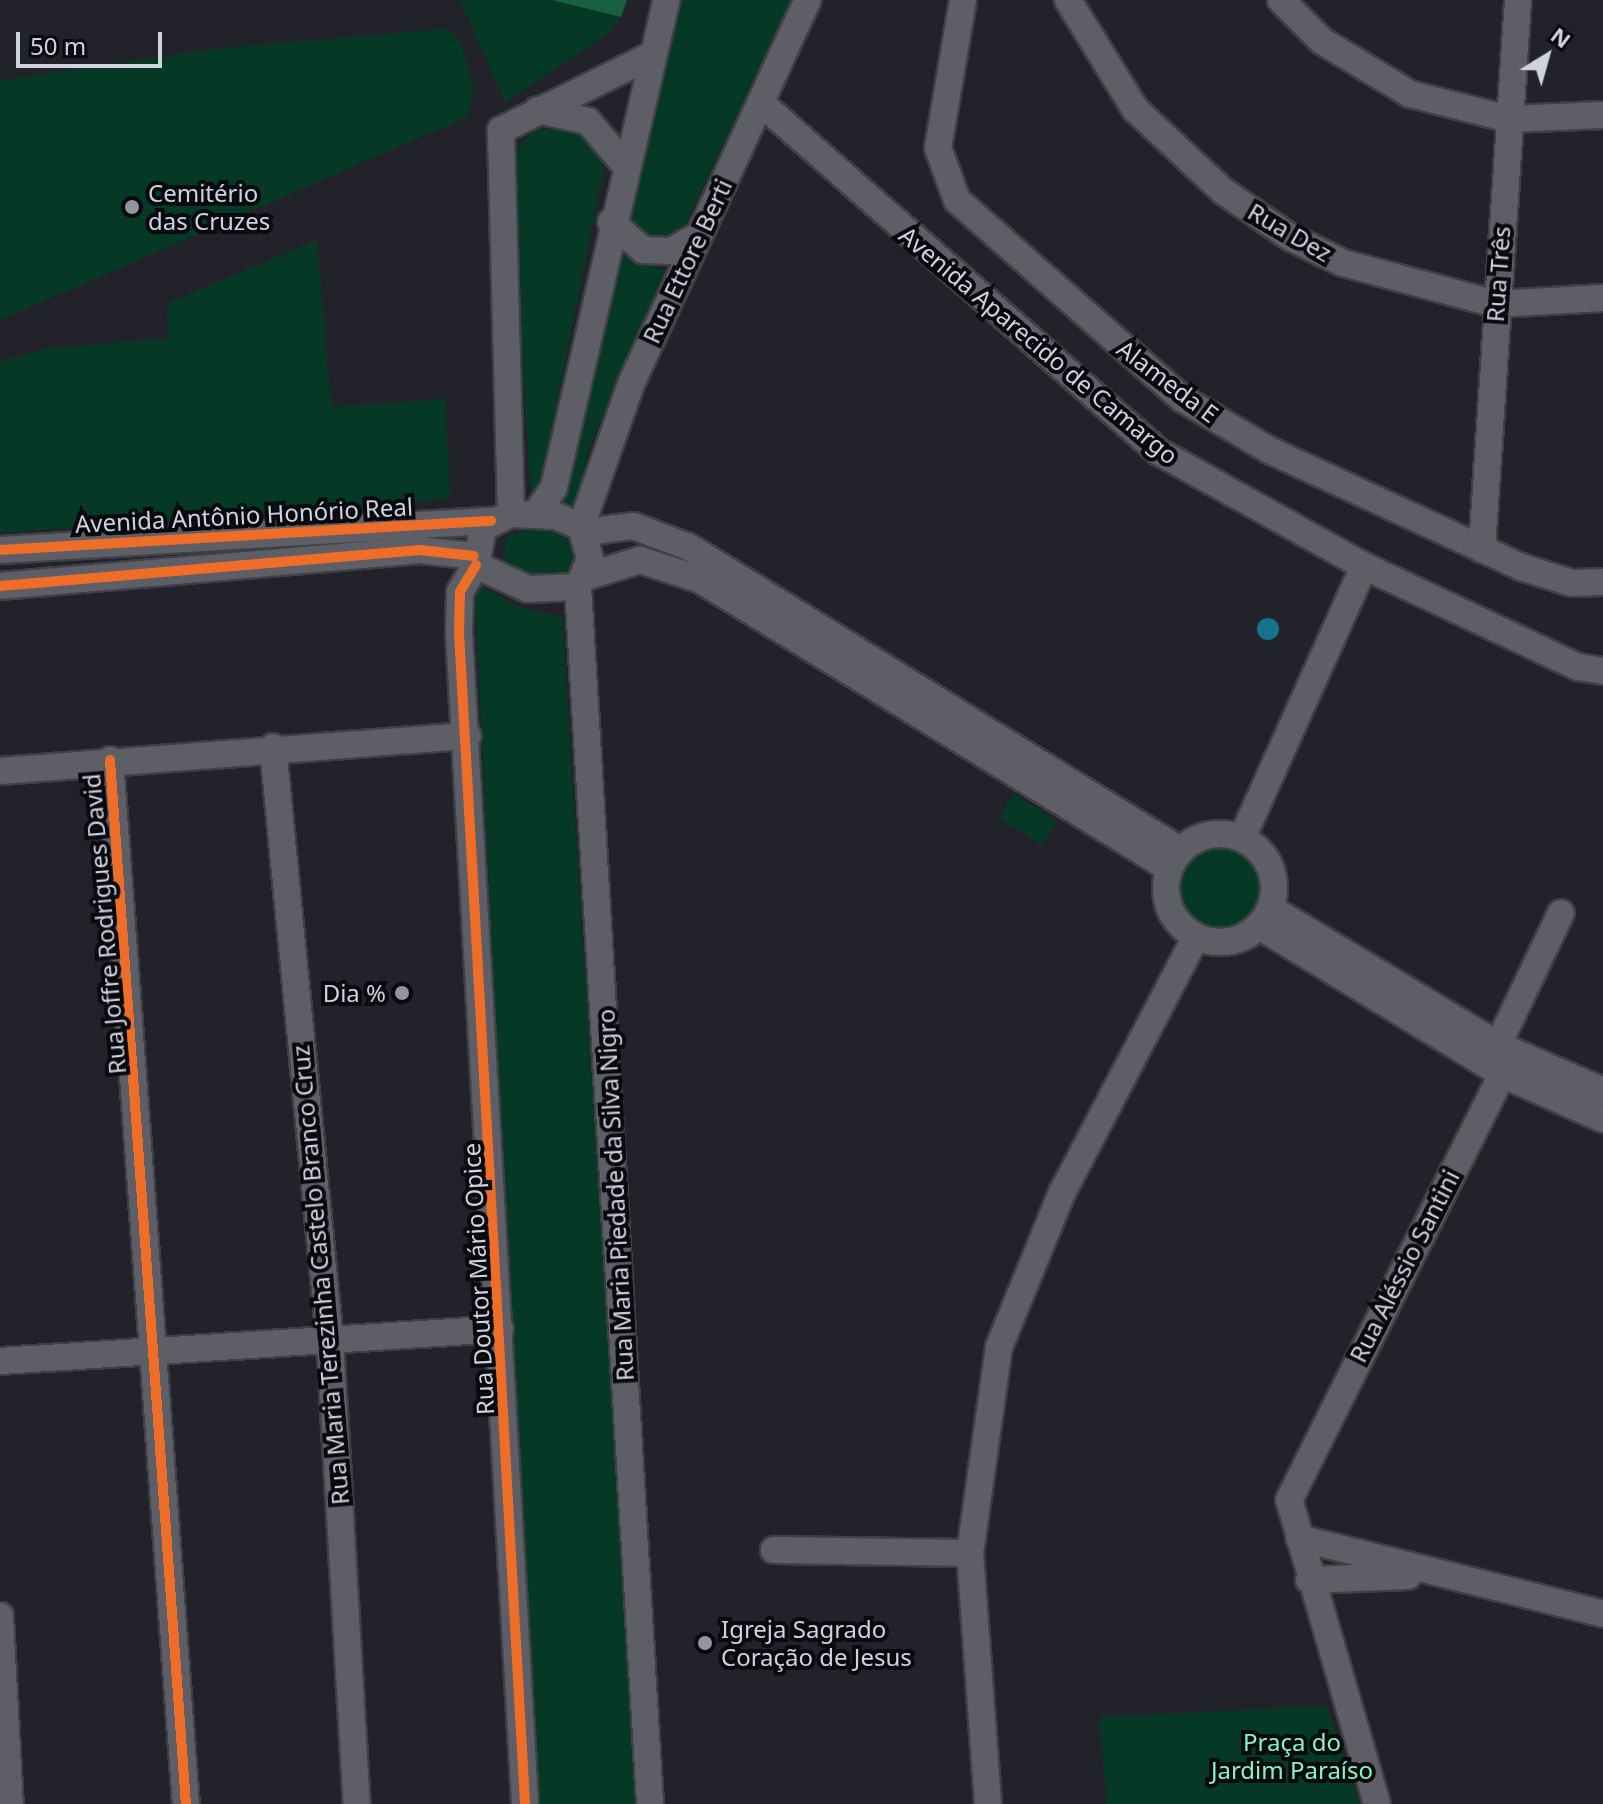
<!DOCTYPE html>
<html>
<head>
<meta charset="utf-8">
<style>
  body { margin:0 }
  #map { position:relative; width:1603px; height:1804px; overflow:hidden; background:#22232a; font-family:"Noto Sans",sans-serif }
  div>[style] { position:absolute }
  .green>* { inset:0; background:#063925 }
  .round { border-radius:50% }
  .forest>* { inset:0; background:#186042 }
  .water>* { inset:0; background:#16718d }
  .roads { filter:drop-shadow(2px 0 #3f4046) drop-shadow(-2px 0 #3f4046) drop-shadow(0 2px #3f4046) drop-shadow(0 -2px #3f4046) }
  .minor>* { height:26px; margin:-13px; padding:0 13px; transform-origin:13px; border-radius:13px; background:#5e5f66 }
  .minor>.ring { margin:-13px; padding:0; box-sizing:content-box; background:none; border:26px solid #5e5f66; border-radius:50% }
  .cycleway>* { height:10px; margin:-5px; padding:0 5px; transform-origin:5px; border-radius:5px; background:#ee6e29 }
  .dots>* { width:22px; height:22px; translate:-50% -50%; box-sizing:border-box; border:4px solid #090a10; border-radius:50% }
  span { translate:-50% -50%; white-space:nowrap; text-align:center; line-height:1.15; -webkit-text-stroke:8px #090a10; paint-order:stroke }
  .poi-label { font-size:24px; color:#d0d2dc }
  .left { translate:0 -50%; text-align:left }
  .right { translate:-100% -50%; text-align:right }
  .street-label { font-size:24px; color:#d0d2dc }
  .park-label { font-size:24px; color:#8af4bd }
  .north { position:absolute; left:1507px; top:16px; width:80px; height:80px; -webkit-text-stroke:6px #090a10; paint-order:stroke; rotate:37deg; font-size:22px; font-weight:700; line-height:32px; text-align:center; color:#d0d2dc }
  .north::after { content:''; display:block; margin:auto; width:28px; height:36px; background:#d0d2dc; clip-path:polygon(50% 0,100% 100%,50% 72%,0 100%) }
  .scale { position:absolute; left:16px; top:32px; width:146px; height:36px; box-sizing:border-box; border:4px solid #d0d2dc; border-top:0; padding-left:10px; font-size:24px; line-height:28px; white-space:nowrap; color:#d0d2dc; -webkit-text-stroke:6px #090a10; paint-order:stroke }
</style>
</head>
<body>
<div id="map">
  <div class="green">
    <i style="clip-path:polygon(460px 0,552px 0,621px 17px,608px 34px,505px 102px)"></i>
    <i style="clip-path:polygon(678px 0,791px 0,684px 227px,668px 240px,647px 238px,627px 215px)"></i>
    <i style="clip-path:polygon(448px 29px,461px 42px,474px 91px,467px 117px,0 320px,0 81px,213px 49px)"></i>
    <i style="clip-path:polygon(542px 122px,573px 123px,602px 158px,603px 173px,543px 473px,531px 499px,511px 156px)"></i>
    <i style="clip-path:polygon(317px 240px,331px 407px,445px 399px,450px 498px,0 533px,0 361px,48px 349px,168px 338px,167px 304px)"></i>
    <i style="clip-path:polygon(619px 255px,665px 271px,589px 448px,576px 507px,562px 504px)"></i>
    <i style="clip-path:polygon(546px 524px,576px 547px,575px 571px,559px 582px,522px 574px,503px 557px,507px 536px)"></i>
    <i style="clip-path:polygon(474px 582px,520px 608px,562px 617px,638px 1804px,534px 1804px)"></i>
    <i style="clip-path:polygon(1014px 794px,1057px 821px,1042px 845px,999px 818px)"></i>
    <i class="round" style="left:1174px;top:842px;width:92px;height:92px"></i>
    <i style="clip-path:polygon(1327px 1706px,1360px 1804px,1107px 1804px,1099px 1717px)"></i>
  </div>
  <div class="forest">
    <i style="clip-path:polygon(552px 0,627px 0,621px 17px)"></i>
  </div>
  <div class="water">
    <i class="round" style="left:1257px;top:618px;width:22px;height:22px"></i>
  </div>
  <div class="roads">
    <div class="minor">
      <i style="left:963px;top:0;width:150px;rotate:99.6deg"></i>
      <i style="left:938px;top:148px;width:55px;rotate:69.9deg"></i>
      <i style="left:957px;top:200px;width:301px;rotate:41.4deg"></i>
      <i style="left:1183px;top:399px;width:100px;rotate:30.7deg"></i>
      <i style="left:1269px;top:450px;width:278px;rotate:24.9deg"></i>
      <i style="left:1521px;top:567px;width:53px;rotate:17.4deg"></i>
      <i style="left:1572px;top:583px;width:31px;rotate:-2deg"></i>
      <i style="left:1068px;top:0;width:128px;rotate:58.4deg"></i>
      <i style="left:1135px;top:109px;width:120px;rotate:43deg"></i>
      <i style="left:1223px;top:191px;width:81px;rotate:34.5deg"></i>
      <i style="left:1290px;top:237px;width:59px;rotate:26.1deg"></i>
      <i style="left:1343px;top:263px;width:158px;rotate:15deg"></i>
      <i style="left:1496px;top:304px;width:107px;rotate:-3.2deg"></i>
      <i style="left:1281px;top:0;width:58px;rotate:45deg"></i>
      <i style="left:1322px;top:41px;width:103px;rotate:31.1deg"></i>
      <i style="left:1410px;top:94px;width:102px;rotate:14.2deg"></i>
      <i style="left:1509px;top:119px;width:94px;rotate:-2.4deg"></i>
      <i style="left:761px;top:103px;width:529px;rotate:41.25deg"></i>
      <i style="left:1159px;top:452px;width:235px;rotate:29.1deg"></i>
      <i style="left:1364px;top:566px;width:237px;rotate:25.3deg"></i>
      <i style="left:1578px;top:667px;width:25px;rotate:9deg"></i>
      <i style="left:538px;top:110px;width:51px;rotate:12.4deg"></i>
      <i style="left:588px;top:121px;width:56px;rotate:50.1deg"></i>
      <i style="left:611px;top:222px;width:43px;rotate:41.2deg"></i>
      <i style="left:643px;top:250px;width:28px;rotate:2deg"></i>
      <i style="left:671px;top:251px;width:31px;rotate:-29deg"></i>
      <i style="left:511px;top:514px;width:384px;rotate:-91.5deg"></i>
      <i style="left:501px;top:130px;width:164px;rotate:-26.4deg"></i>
      <i style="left:511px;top:514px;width:45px;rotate:2.5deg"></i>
      <i style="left:556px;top:516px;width:27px;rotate:24deg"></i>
      <i style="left:581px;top:527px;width:33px;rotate:74deg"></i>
      <i style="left:590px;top:559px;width:30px;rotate:113deg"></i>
      <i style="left:578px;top:587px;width:50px;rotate:177.7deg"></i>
      <i style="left:528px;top:589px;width:57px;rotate:-155.2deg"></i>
      <i style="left:476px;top:565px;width:38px;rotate:-79deg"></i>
      <i style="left:483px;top:528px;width:31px;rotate:-27deg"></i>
      <i style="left:536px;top:514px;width:32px;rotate:-56deg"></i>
      <i style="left:554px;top:487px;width:500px;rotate:-77deg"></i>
      <i style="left:581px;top:527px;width:151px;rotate:-70.7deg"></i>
      <i style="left:631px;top:384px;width:423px;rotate:-65.3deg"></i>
      <i style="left:585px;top:532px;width:48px;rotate:-7.1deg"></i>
      <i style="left:633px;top:526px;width:60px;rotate:20.6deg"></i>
      <i style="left:689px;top:547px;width:577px;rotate:31.68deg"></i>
      <i style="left:1482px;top:549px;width:550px;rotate:-86.25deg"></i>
      <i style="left:0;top:550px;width:492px;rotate:-3.4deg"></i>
      <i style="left:476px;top:565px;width:31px;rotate:121deg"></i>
      <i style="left:460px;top:592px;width:41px;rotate:91.4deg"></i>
      <i style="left:459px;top:633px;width:1173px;rotate:86.77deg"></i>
      <i style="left:585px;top:577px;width:58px;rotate:-17.2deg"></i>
      <i style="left:640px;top:560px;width:62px;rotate:17.9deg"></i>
      <i style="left:699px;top:579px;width:552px;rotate:31.59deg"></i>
      <i style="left:0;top:586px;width:422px;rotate:-4.9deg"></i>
      <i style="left:420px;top:550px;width:54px;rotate:6.3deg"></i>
      <i style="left:578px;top:587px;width:1219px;rotate:86.61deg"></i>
      <i style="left:273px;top:747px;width:597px;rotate:84.52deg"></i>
      <i style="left:330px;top:1341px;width:464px;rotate:86.7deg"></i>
      <i style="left:110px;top:760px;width:1047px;rotate:85.84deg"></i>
      <i style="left:0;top:771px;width:469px;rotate:-4.3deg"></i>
      <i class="ring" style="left:1166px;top:834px;width:82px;height:82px"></i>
      <i style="left:1242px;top:838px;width:298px;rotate:-65.8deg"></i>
      <i style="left:1270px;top:908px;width:266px;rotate:31deg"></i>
      <i style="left:1498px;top:1045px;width:115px;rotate:23.7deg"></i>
      <i style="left:1259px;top:926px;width:285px;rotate:31.3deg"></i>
      <i style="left:1502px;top:1074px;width:111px;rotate:24deg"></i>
      <i style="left:1498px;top:1045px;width:146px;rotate:-64.5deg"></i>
      <i style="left:0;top:1361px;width:501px;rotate:-3.66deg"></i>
      <i style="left:1299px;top:1538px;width:313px;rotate:14deg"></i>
      <i style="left:774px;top:1550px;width:196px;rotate:0.9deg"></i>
      <i style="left:1309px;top:1580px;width:99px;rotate:-2.3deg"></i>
      <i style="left:0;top:1616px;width:188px;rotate:87deg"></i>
      <i style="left:988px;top:1804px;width:252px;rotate:-94.1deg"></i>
      <i style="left:970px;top:1553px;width:208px;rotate:-82deg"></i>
      <i style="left:999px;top:1347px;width:166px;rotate:-67.8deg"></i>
      <i style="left:1062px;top:1193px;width:289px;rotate:-62.4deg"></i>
      <i style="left:1377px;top:1804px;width:316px;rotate:-106.1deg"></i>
      <i style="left:1289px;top:1500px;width:476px;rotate:-63.4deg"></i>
    </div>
  </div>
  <div class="cycleway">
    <i style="left:0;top:550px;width:492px;rotate:-3.4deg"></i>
    <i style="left:476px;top:565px;width:31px;rotate:121deg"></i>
    <i style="left:460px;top:592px;width:41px;rotate:91.4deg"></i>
    <i style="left:459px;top:633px;width:1173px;rotate:86.77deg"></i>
    <i style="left:0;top:586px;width:422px;rotate:-4.9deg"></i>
    <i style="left:420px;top:550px;width:54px;rotate:6.3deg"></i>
    <i style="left:110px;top:760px;width:1047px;rotate:85.84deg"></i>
  </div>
  <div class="dots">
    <i style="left:132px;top:207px;background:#93959e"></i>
    <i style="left:402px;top:993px;background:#93959e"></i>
    <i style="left:705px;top:1643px;background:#93959e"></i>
  </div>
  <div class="poi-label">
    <span class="left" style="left:148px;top:207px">Cemitério<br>das Cruzes</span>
    <span class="right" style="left:386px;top:993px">Dia %</span>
    <span class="left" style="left:721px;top:1643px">Igreja Sagrado<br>Coração de Jesus</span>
  </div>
  <div class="street-label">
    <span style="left:1290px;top:232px;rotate:30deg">Rua Dez</span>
    <span style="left:687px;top:261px;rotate:-65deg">Rua Ettore Berti</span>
    <span style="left:1498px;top:274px;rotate:-86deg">Rua Três</span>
    <span style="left:1039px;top:345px;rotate:40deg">Avenida Aparecido de Camargo</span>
    <span style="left:1168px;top:381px;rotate:37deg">Alameda E</span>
    <span style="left:244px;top:515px;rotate:-3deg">Avenida Antônio Honório Real</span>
    <span style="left:104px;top:924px;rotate:-95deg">Rua Joffre Rodrigues David</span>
    <span style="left:615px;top:1195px;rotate:-93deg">Rua Maria Piedade da Silva Nigro</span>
    <span style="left:1404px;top:1266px;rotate:-63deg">Rua Aléssio Santini</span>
    <span style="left:320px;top:1275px;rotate:-95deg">Rua Maria Terezinha Castelo Branco Cruz</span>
    <span style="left:478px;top:1279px;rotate:-93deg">Rua Doutor Mário Opice</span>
  </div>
  <div class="park-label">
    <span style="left:1292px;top:1756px">Praça do<br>Jardim Paraíso</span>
  </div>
  <div class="north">N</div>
  <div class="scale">50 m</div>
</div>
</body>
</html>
